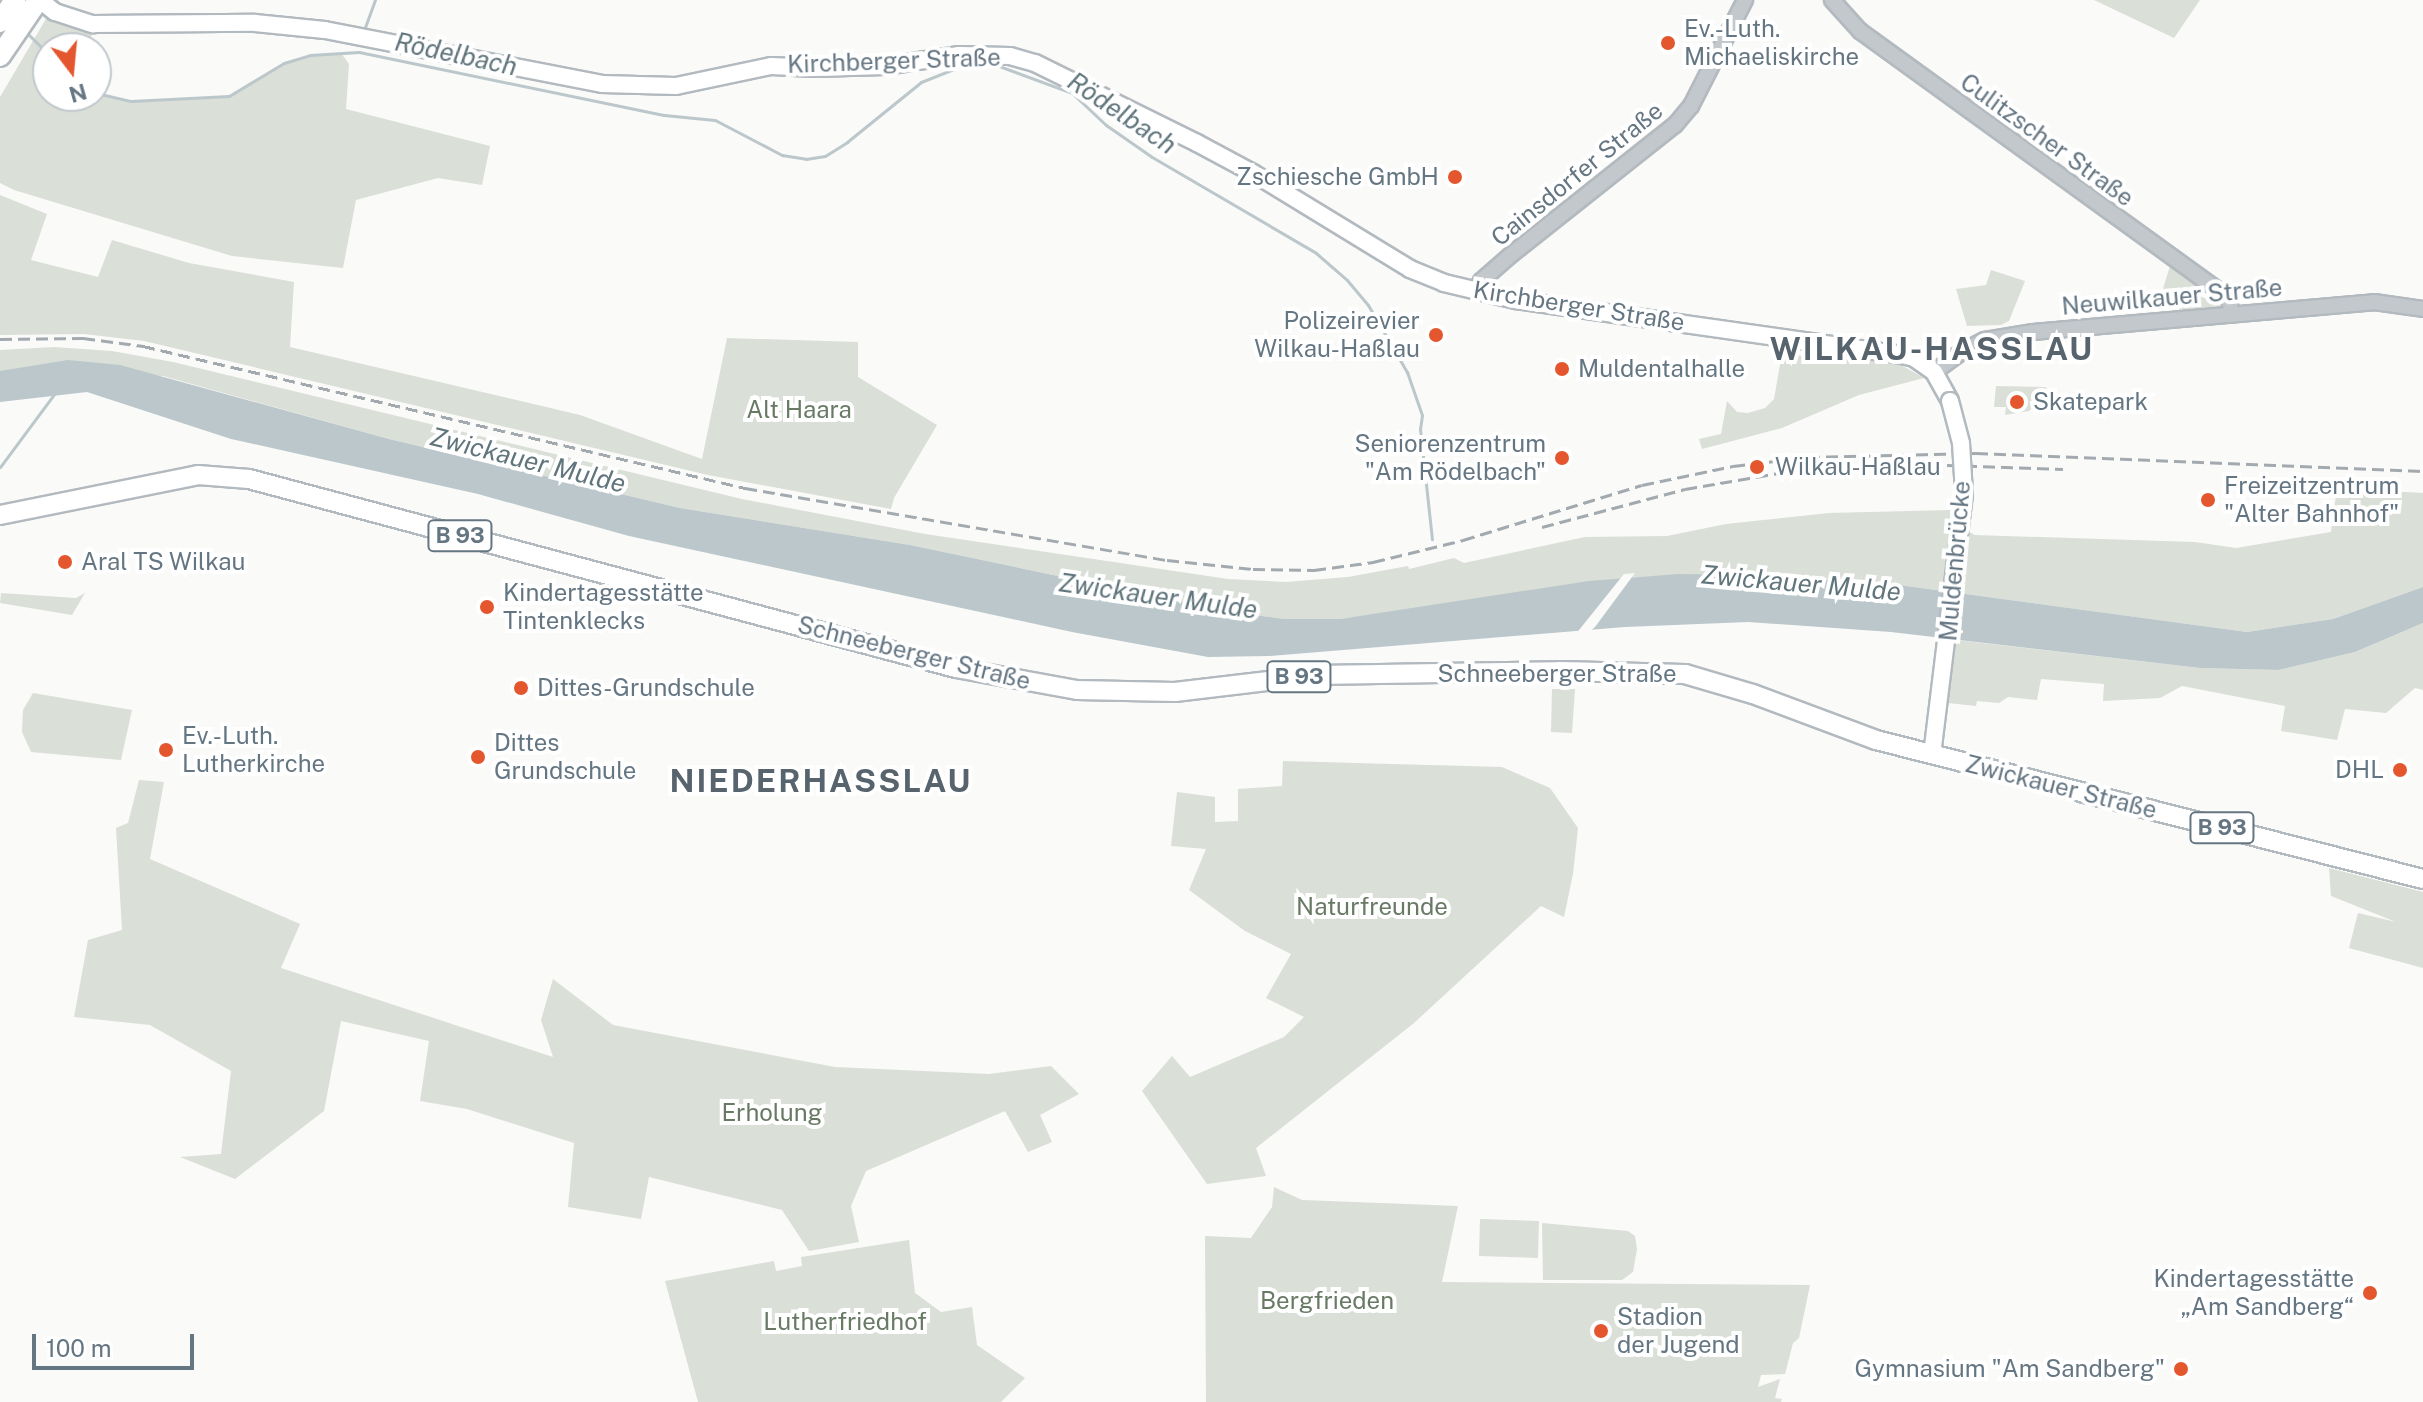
<!DOCTYPE html>
<html>
<head>
<meta charset="utf-8">
<style>
  body { margin:0 }
  #map { position:relative; width:2423px; height:1402px; overflow:hidden; background:#fafaf8; font-family:"Public Sans",sans-serif }
  div>[style] { position:absolute }
  .green>* { inset:0; background:#dadfd7 }
  .water>* { inset:0; background:#bbc7cb }
  .pier>* { inset:0; background:#fafaf8 }
  .stream>* { height:3px; margin:-1.5px; padding:0 1.5px; transform-origin:1.5px; border-radius:1.5px; background:#bbc7cb }
  .roads { filter:drop-shadow(2px 0 #b3babf) drop-shadow(-2px 0 #b3babf) drop-shadow(0 2px #b3babf) drop-shadow(0 -2px #b3babf) }
  .tertiary>* { height:14px; margin:-7px; padding:0 7px; transform-origin:7px; border-radius:7px; background:#c3c8cc }
  .secondary>* { height:16px; margin:-8px; padding:0 8px; transform-origin:8px; border-radius:8px; background:#fff }
  .primary>* { height:18px; margin:-9px; padding:0 9px; transform-origin:9px; border-radius:9px; background:#fff }
  .motorway>* { height:20px; margin:-10px; padding:0 10px; transform-origin:10px; border-radius:10px; background:#fff }
  .rail>* { height:3px; margin-top:-1.5px; transform-origin:0; background:repeating-linear-gradient(90deg,#a2aab0 0 12px,transparent 0 18px) }
  .bridges { filter:drop-shadow(2px 0 #b3babf) drop-shadow(-2px 0 #b3babf) drop-shadow(0 2px #b3babf) drop-shadow(0 -2px #b3babf) }
  .secondary-bridge>* { height:16px; margin:-8px; padding:0 8px; transform-origin:8px; border-radius:8px; background:#fff }
  .dots>* { width:22px; height:22px; translate:-50% -50%; box-sizing:border-box; border:4px solid #fff; border-radius:50% }
  span { translate:-50% -50%; white-space:nowrap; text-align:center; line-height:1.15; -webkit-text-stroke:8px #fff; paint-order:stroke }
  .shield-label span { padding:2px 6px; background:#fff; border:2px solid; border-radius:6px; -webkit-text-stroke-width:0 }
  .shield-label { font-size:22px; color:#657683; font-weight:700 }
  .poi-label { font-size:24px; color:#657683 }
  .left { translate:0 -50%; text-align:left }
  .right { translate:-100% -50%; text-align:right }
  .street-label { font-size:24px; color:#657683 }
  .park-label { font-size:24px; color:#687a64 }
  .water-label { font-size:26px; color:#60757c; font-style:italic }
  .district-label { font-size:32px; color:#57646e; font-weight:700; letter-spacing:2px }
  .north { position:absolute; left:32px; top:32px; width:80px; height:80px; box-sizing:border-box; background:#fff; border:2px solid #c1c8cd; border-radius:50%; rotate:164deg; font-size:22px; font-weight:700; line-height:32px; text-align:center; color:#657683 }
  .north::after { content:''; display:block; margin:auto; width:28px; height:36px; background:#e4572e; clip-path:polygon(50% 0,100% 100%,50% 72%,0 100%) }
  .scale { position:absolute; left:32px; top:1334px; width:162px; height:36px; box-sizing:border-box; border:4px solid #657683; border-top:0; padding-left:10px; font-size:24px; line-height:28px; white-space:nowrap; color:#657683; -webkit-text-stroke:6px #fff; paint-order:stroke }
</style>
</head>
<body>
<div id="map">
  <div class="green">
    <i style="clip-path:polygon(2094px 0,2200px 0,2174px 38px)"></i>
    <i style="clip-path:polygon(50px 12px,92px 35px,84px 48px,48px 48px,48px 96px,96px 93px,131px 101px,229px 96px,284px 63px,310px 55px,341px 53px,349px 64px,346px 109px,490px 146px,482px 185px,438px 178px,356px 200px,343px 268px,232px 256px,14px 190px,0 183px,0 97px)"></i>
    <i style="clip-path:polygon(0 195px,47px 214px,31px 260px,98px 277px,112px 240px,189px 263px,294px 282px,290px 347px,580px 415px,702px 459px,727px 338px,858px 342px,858px 377px,937px 425px,894px 498px,891px 509px,708px 475px,144px 341px,84px 334px,0 335px)"></i>
    <i style="clip-path:polygon(2170px 266px,2215px 295px,2221px 301px,2220px 308px,2181px 315px,2178px 307px,2157px 308px)"></i>
    <i style="clip-path:polygon(1991px 270px,2025px 281px,2009px 321px,2001px 325px,1967px 326px,1956px 289px,1986px 285px)"></i>
    <i style="clip-path:polygon(54px 347px,112px 351px,173px 362px,742px 499px,925px 534px,1228px 579px,1286px 582px,1348px 577px,1408px 566px,1409px 569px,1454px 558px,1464px 563px,1585px 537px,1667px 536px,1726px 524px,1829px 513px,1950px 510px,1950px 522px,1975px 535px,2195px 542px,2236px 548px,2331px 532px,2337px 488px,2423px 493px,2423px 587px,2333px 619px,2247px 632px,1899px 585px,1765px 575px,1639px 577px,1340px 619px,1285px 619px,1230px 612px,910px 545px,680px 508px,389px 439px,163px 376px,0 371px,0 350px)"></i>
    <i style="clip-path:polygon(1782px 353px,1839px 361px,1850px 357px,1901px 365px,1924px 378px,1859px 395px,1782px 428px,1702px 449px,1699px 439px,1721px 434px,1727px 401px,1737px 412px,1748px 413px,1765px 408px,1774px 399px)"></i>
    <i style="clip-path:polygon(1996px 386px,2045px 387px,2051px 391px,2029px 411px,2005px 415px,2006px 407px,1994px 407px)"></i>
    <i style="clip-path:polygon(1px 593px,76px 598px,85px 593px,72px 615px,0 603px)"></i>
    <i style="clip-path:polygon(2423px 623px,2423px 690px,2415px 688px,2386px 713px,2345px 709px,2337px 740px,2281px 731px,2285px 706px,2182px 686px,2160px 698px,2103px 701px,2104px 684px,2041px 679px,2037px 700px,2008px 697px,1999px 703px,1977px 701px,1976px 706px,1939px 702px,1948px 639px,2200px 668px,2278px 670px,2355px 652px)"></i>
    <i style="clip-path:polygon(1552px 689px,1575px 689px,1572px 733px,1551px 732px)"></i>
    <i style="clip-path:polygon(33px 693px,132px 710px,121px 760px,31px 752px,22px 732px,23px 710px)"></i>
    <i style="clip-path:polygon(1283px 761px,1502px 767px,1550px 788px,1578px 828px,1573px 874px,1564px 917px,1541px 906px,1414px 1023px,1256px 1148px,1266px 1176px,1207px 1184px,1142px 1091px,1172px 1056px,1190px 1077px,1284px 1037px,1304px 1017px,1266px 998px,1291px 954px,1245px 931px,1189px 890px,1206px 849px,1171px 846px,1177px 792px,1215px 797px,1215px 822px,1238px 821px,1238px 789px,1282px 786px)"></i>
    <i style="clip-path:polygon(139px 780px,164px 782px,150px 859px,300px 924px,281px 968px,553px 1057px,541px 1020px,553px 979px,613px 1025px,835px 1067px,989px 1074px,1051px 1066px,1079px 1094px,1040px 1115px,1052px 1142px,1028px 1152px,1005px 1111px,866px 1171px,851px 1206px,859px 1242px,809px 1251px,782px 1210px,649px 1177px,641px 1219px,568px 1207px,574px 1143px,467px 1109px,420px 1101px,429px 1041px,341px 1021px,324px 1111px,235px 1179px,180px 1157px,221px 1154px,231px 1071px,150px 1025px,74px 1017px,88px 940px,122px 930px,116px 828px,128px 823px)"></i>
    <i style="clip-path:polygon(2329px 868px,2423px 892px,2423px 968px,2349px 948px,2358px 913px,2396px 922px,2331px 896px)"></i>
    <i style="clip-path:polygon(1274px 1187px,1302px 1200px,1458px 1206px,1442px 1282px,1810px 1285px,1799px 1338px,1793px 1343px,1785px 1374px,1761px 1375px,1758px 1387px,1780px 1379px,1775px 1398px,1782px 1399px,1781px 1402px,1206px 1402px,1205px 1236px,1251px 1238px,1272px 1207px)"></i>
    <i style="clip-path:polygon(1480px 1219px,1539px 1221px,1538px 1258px,1479px 1256px)"></i>
    <i style="clip-path:polygon(1542px 1223px,1628px 1231px,1635px 1236px,1637px 1249px,1633px 1272px,1622px 1280px,1543px 1280px)"></i>
    <i style="clip-path:polygon(909px 1240px,915px 1293px,941px 1312px,972px 1307px,977px 1345px,1025px 1378px,1001px 1402px,698px 1402px,665px 1281px,774px 1261px,776px 1271px,802px 1266px,801px 1257px)"></i>
  </div>
  <div class="water">
    <i style="clip-path:polygon(68px 360px,120px 365px,389px 439px,680px 508px,910px 545px,1230px 612px,1285px 619px,1340px 619px,1589px 581px,1678px 574px,1766px 575px,1899px 585px,2247px 632px,2333px 619px,2423px 587px,2423px 623px,2355px 652px,2278px 670px,2200px 668px,1891px 632px,1748px 622px,1625px 627px,1269px 656px,1208px 657px,1072px 632px,629px 536px,478px 494px,231px 439px,87px 392px,0 402px,0 371px)"></i>
  </div>
  <div class="pier">
    <i style="clip-path:polygon(1635px 573px,1595px 627px,1587px 634px,1575px 635px,1624px 574px)"></i>
    <i style="clip-path:polygon(1943px 588px,1964px 591px,1957px 644px,1936px 642px)"></i>
  </div>
  <div class="stream">
    <i style="left:364px;top:30px;width:32px;rotate:-70deg"></i>
    <i style="left:26px;top:32px;width:31px;rotate:45deg"></i>
    <i style="left:96px;top:93px;width:36px;rotate:13deg"></i>
    <i style="left:131px;top:101px;width:98px;rotate:-2.9deg"></i>
    <i style="left:229px;top:96px;width:64px;rotate:-31deg"></i>
    <i style="left:284px;top:63px;width:27px;rotate:-17deg"></i>
    <i style="left:310px;top:55px;width:49px;rotate:-3.5deg"></i>
    <i style="left:359px;top:52px;width:311px;rotate:11.7deg"></i>
    <i style="left:664px;top:115px;width:51px;rotate:5.6deg"></i>
    <i style="left:715px;top:120px;width:76px;rotate:27.6deg"></i>
    <i style="left:782px;top:155px;width:24px;rotate:9deg"></i>
    <i style="left:806px;top:159px;width:19px;rotate:-9deg"></i>
    <i style="left:825px;top:156px;width:26px;rotate:-32deg"></i>
    <i style="left:847px;top:142px;width:95px;rotate:-39deg"></i>
    <i style="left:921px;top:82px;width:41px;rotate:-21.5deg"></i>
    <i style="left:959px;top:67px;width:32px;rotate:-7deg"></i>
    <i style="left:991px;top:63px;width:86px;rotate:20.3deg"></i>
    <i style="left:1072px;top:93px;width:47px;rotate:43.3deg"></i>
    <i style="left:1106px;top:125px;width:56px;rotate:34.8deg"></i>
    <i style="left:1152px;top:157px;width:190px;rotate:30.3deg"></i>
    <i style="left:1316px;top:253px;width:41px;rotate:41.1deg"></i>
    <i style="left:1347px;top:280px;width:33px;rotate:50deg"></i>
    <i style="left:1368px;top:305px;width:78px;rotate:59.8deg"></i>
    <i style="left:1407px;top:372px;width:46px;rotate:70.8deg"></i>
    <i style="left:1422px;top:415px;width:14px;rotate:98deg"></i>
    <i style="left:1420px;top:429px;width:111px;rotate:83.8deg"></i>
    <i style="left:0;top:467px;width:92px;rotate:-53.4deg"></i>
  </div>
  <div class="roads">
    <div class="tertiary">
      <i style="left:1832px;top:0;width:42px;rotate:47.9deg"></i>
      <i style="left:1860px;top:31px;width:443px;rotate:35.9deg"></i>
      <i style="left:2219px;top:291px;width:13px;rotate:39deg"></i>
      <i style="left:2229px;top:299px;width:16px;rotate:79deg"></i>
      <i style="left:1475px;top:292px;width:13px;rotate:-61deg"></i>
      <i style="left:1481px;top:281px;width:41px;rotate:-41.1deg"></i>
      <i style="left:1512px;top:254px;width:208px;rotate:-38.4deg"></i>
      <i style="left:1675px;top:125px;width:25px;rotate:-50deg"></i>
      <i style="left:1691px;top:106px;width:119px;rotate:-63deg"></i>
      <i style="left:1934px;top:372px;width:34px;rotate:-36deg"></i>
      <i style="left:1962px;top:352px;width:26px;rotate:-28deg"></i>
      <i style="left:1985px;top:340px;width:49px;rotate:-9.5deg"></i>
      <i style="left:2033px;top:332px;width:342px;rotate:-5deg"></i>
      <i style="left:2374px;top:302px;width:49px;rotate:8.1deg"></i>
    </div>
    <div class="secondary">
      <i style="left:40px;top:0;width:19px;rotate:39deg"></i>
      <i style="left:55px;top:12px;width:40px;rotate:18deg"></i>
      <i style="left:93px;top:24px;width:162px;rotate:-0.4deg"></i>
      <i style="left:255px;top:23px;width:70px;rotate:5.7deg"></i>
      <i style="left:325px;top:30px;width:282px;rotate:11deg"></i>
      <i style="left:602px;top:84px;width:74px;rotate:1.5deg"></i>
      <i style="left:676px;top:86px;width:97px;rotate:-11.9deg"></i>
      <i style="left:771px;top:66px;width:44px;rotate:2.6deg"></i>
      <i style="left:815px;top:68px;width:70px;rotate:-1.6deg"></i>
      <i style="left:885px;top:66px;width:75px;rotate:-8.5deg"></i>
      <i style="left:959px;top:55px;width:51px;rotate:1.1deg"></i>
      <i style="left:1010px;top:56px;width:26px;rotate:16deg"></i>
      <i style="left:1035px;top:63px;width:181px;rotate:26.3deg"></i>
      <i style="left:1197px;top:143px;width:64px;rotate:28.2deg"></i>
      <i style="left:1253px;top:173px;width:184px;rotate:31.4deg"></i>
      <i style="left:1410px;top:269px;width:37px;rotate:22deg"></i>
      <i style="left:1444px;top:283px;width:74px;rotate:13.3deg"></i>
      <i style="left:1516px;top:300px;width:385px;rotate:8.1deg"></i>
      <i style="left:1897px;top:354px;width:17px;rotate:13deg"></i>
      <i style="left:1914px;top:358px;width:24px;rotate:35deg"></i>
      <i style="left:1934px;top:372px;width:33px;rotate:61deg"></i>
      <i style="left:1932px;top:755px;width:263px;rotate:-83deg"></i>
    </div>
    <div class="primary">
      <i style="left:0;top:515px;width:202px;rotate:-11.4deg"></i>
      <i style="left:198px;top:475px;width:51px;rotate:4.5deg"></i>
      <i style="left:249px;top:479px;width:732px;rotate:14.97deg"></i>
      <i style="left:956px;top:668px;width:123px;rotate:10.3deg"></i>
      <i style="left:1077px;top:690px;width:98px;rotate:1.2deg"></i>
      <i style="left:1175px;top:692px;width:143px;rotate:-6.8deg"></i>
      <i style="left:1317px;top:675px;width:243px;rotate:-0.9deg"></i>
      <i style="left:1560px;top:671px;width:125px;rotate:1.4deg"></i>
      <i style="left:1685px;top:674px;width:71px;rotate:16.4deg"></i>
      <i style="left:1753px;top:694px;width:131px;rotate:20.5deg"></i>
      <i style="left:1876px;top:740px;width:564px;rotate:14.26deg"></i>
    </div>
    <div class="motorway">
      <i style="left:0;top:22px;width:27px;rotate:-56deg"></i>
      <i style="left:0;top:56px;width:68px;rotate:-55.8deg"></i>
    </div>
  </div>
  <div class="rail">
    <i style="left:0;top:339px;width:83px;rotate:-0.7deg"></i>
    <i style="left:83px;top:338px;width:61px;rotate:7.6deg"></i>
    <i style="left:143px;top:346px;width:619px;rotate:13.27deg"></i>
    <i style="left:745px;top:488px;width:428px;rotate:9.7deg"></i>
    <i style="left:1167px;top:560px;width:86px;rotate:6deg"></i>
    <i style="left:1253px;top:569px;width:61px;rotate:0.9deg"></i>
    <i style="left:1314px;top:570px;width:60px;rotate:-7.7deg"></i>
    <i style="left:1373px;top:562px;width:93px;rotate:-13.7deg"></i>
    <i style="left:1463px;top:540px;width:187px;rotate:-17.1deg"></i>
    <i style="left:1642px;top:485px;width:93px;rotate:-11.8deg"></i>
    <i style="left:1733px;top:466px;width:76px;rotate:-6.8deg"></i>
    <i style="left:1808px;top:457px;width:168px;rotate:-1.4deg"></i>
    <i style="left:1976px;top:453px;width:447px;rotate:2.3deg"></i>
    <i style="left:1947px;top:465px;width:116px;rotate:2deg"></i>
    <i style="left:1542px;top:527px;width:148px;rotate:-14.9deg"></i>
    <i style="left:1685px;top:489px;width:113px;rotate:-9.7deg"></i>
  </div>
  <div class="bridges">
    <div class="secondary-bridge">
      <i style="left:1950px;top:401px;width:43px;rotate:75.3deg"></i>
      <i style="left:1961px;top:443px;width:51px;rotate:86.6deg"></i>
    </div>
  </div>
  <div class="dots">
    <i style="left:1668px;top:43px;background:#e4572e"></i>
    <i style="left:1455px;top:177px;background:#e4572e"></i>
    <i style="left:1436px;top:335px;background:#e4572e"></i>
    <i style="left:1562px;top:369px;background:#e4572e"></i>
    <i style="left:2017px;top:402px;background:#e4572e"></i>
    <i style="left:1562px;top:458px;background:#e4572e"></i>
    <i style="left:1757px;top:467px;background:#e4572e"></i>
    <i style="left:2208px;top:500px;background:#e4572e"></i>
    <i style="left:65px;top:562px;background:#e4572e"></i>
    <i style="left:487px;top:607px;background:#e4572e"></i>
    <i style="left:521px;top:688px;background:#e4572e"></i>
    <i style="left:166px;top:750px;background:#e4572e"></i>
    <i style="left:478px;top:757px;background:#e4572e"></i>
    <i style="left:2400px;top:770px;background:#e4572e"></i>
    <i style="left:2370px;top:1293px;background:#e4572e"></i>
    <i style="left:1601px;top:1331px;background:#e4572e"></i>
    <i style="left:2181px;top:1369px;background:#e4572e"></i>
  </div>
  <div class="shield-label">
    <span style="left:460px;top:536px">B 93</span>
    <span style="left:1299px;top:677px">B 93</span>
    <span style="left:2222px;top:828px">B 93</span>
  </div>
  <div class="poi-label">
    <span class="left" style="left:1684px;top:43px">Ev.-Luth.<br>Michaeliskirche</span>
    <span class="right" style="left:1439px;top:177px">Zschiesche GmbH</span>
    <span class="right" style="left:1420px;top:335px">Polizeirevier<br>Wilkau-Haßlau</span>
    <span class="left" style="left:1578px;top:369px">Muldentalhalle</span>
    <span class="left" style="left:2033px;top:402px">Skatepark</span>
    <span class="right" style="left:1546px;top:458px">Seniorenzentrum<br>"Am Rödelbach"</span>
    <span class="left" style="left:1775px;top:467px">Wilkau-Haßlau</span>
    <span class="left" style="left:2224px;top:500px">Freizeitzentrum<br>"Alter Bahnhof"</span>
    <span class="left" style="left:81px;top:562px">Aral TS Wilkau</span>
    <span class="left" style="left:503px;top:607px">Kindertagesstätte<br>Tintenklecks</span>
    <span class="left" style="left:537px;top:688px">Dittes-Grundschule</span>
    <span class="left" style="left:182px;top:750px">Ev.-Luth.<br>Lutherkirche</span>
    <span class="left" style="left:494px;top:757px">Dittes<br>Grundschule</span>
    <span class="right" style="left:2384px;top:770px">DHL</span>
    <span class="right" style="left:2354px;top:1293px">Kindertagesstätte<br>„Am Sandberg“</span>
    <span class="left" style="left:1617px;top:1331px">Stadion<br>der Jugend</span>
    <span class="right" style="left:2165px;top:1369px">Gymnasium "Am Sandberg"</span>
  </div>
  <div class="street-label">
    <span style="left:894px;top:61px;rotate:-2deg">Kirchberger Straße</span>
    <span style="left:2047px;top:140px;rotate:36deg">Culitzscher Straße</span>
    <span style="left:1577px;top:174px;rotate:-39deg">Cainsdorfer Straße</span>
    <span style="left:2172px;top:297px;rotate:-5deg">Neuwilkauer Straße</span>
    <span style="left:1579px;top:306px;rotate:9deg">Kirchberger Straße</span>
    <span style="left:1955px;top:561px;rotate:-85deg">Muldenbrücke</span>
    <span style="left:914px;top:653px;rotate:14deg">Schneeberger Straße</span>
    <span style="left:1557px;top:674px">Schneeberger Straße</span>
    <span style="left:2061px;top:787px;rotate:14deg">Zwickauer Straße</span>
  </div>
  <div class="park-label">
    <span style="left:799px;top:410px">Alt Haara</span>
    <span style="left:1372px;top:907px">Naturfreunde</span>
    <span style="left:772px;top:1113px">Erholung</span>
    <span style="left:1327px;top:1301px">Bergfrieden</span>
    <span style="left:845px;top:1322px">Lutherfriedhof</span>
  </div>
  <div class="water-label">
    <span style="left:456px;top:54px;rotate:12deg">Rödelbach</span>
    <span style="left:1122px;top:113px;rotate:34deg">Rödelbach</span>
    <span style="left:528px;top:460px;rotate:14deg">Zwickauer Mulde</span>
    <span style="left:1801px;top:583px;rotate:5deg">Zwickauer Mulde</span>
    <span style="left:1158px;top:596px;rotate:8deg">Zwickauer Mulde</span>
  </div>
  <div class="district-label">
    <span style="left:1932px;top:349px">WILKAU-HASSLAU</span>
    <span style="left:821px;top:781px">NIEDERHASSLAU</span>
  </div>
  <div class="north">N</div>
  <div class="scale">100 m</div>
</div>
</body>
</html>
